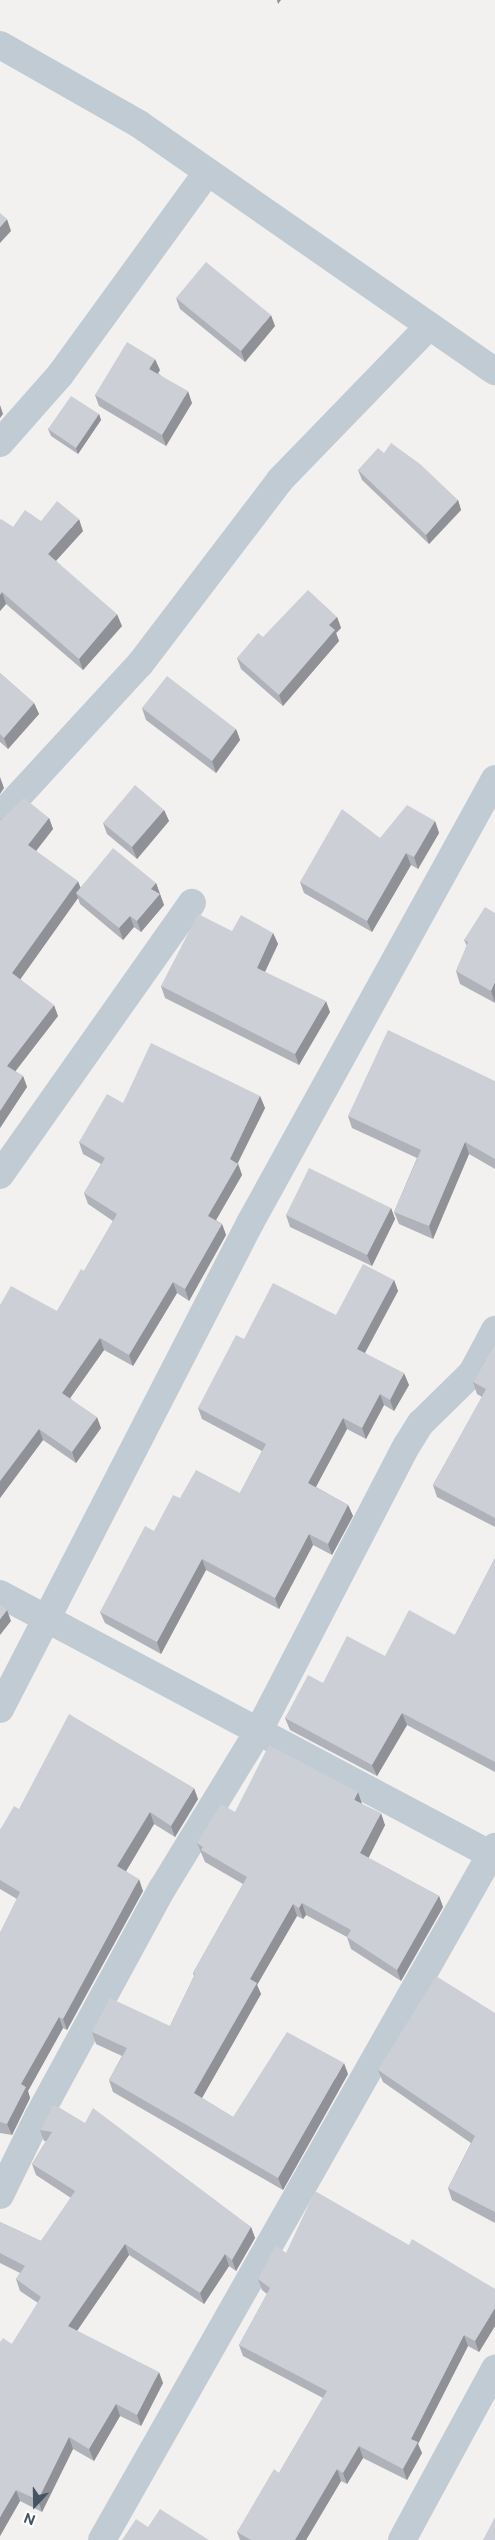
<!DOCTYPE html>
<html>
<head>
<meta charset="utf-8">
<style>
  body { margin:0 }
  #map { position:relative; width:495px; height:2540px; overflow:hidden; background:#f3f0f0; font-family:"Public Sans",sans-serif }
  div>[style] { position:absolute }
  .minor>* { height:28px; margin:-14px; padding:0 14px; transform-origin:14px; border-radius:14px; background:#c0cbd4 }
  .wall>* { inset:0; background:#afb2b8 }
  .shaded-wall>* { inset:0; background:#8f9196 }
  .building>* { inset:0; background:#cccfd6 }
  span { translate:-50% -50%; white-space:nowrap; text-align:center; line-height:1.15; -webkit-text-stroke:4px #fff; paint-order:stroke }
  .north { position:absolute; left:10px; top:2480px; width:50px; height:50px; -webkit-text-stroke:4px #fff; paint-order:stroke; rotate:201deg; font-size:14px; font-weight:700; line-height:20px; text-align:center; color:#465461 }
  .north::after { content:''; display:block; margin:auto; width:18px; height:22px; background:#465461; clip-path:polygon(50% 0,100% 100%,50% 72%,0 100%) }
</style>
</head>
<body>
<div id="map">
  <div class="minor">
    <i style="left:0;top:45px;width:160px;rotate:29.6deg"></i>
    <i style="left:139px;top:124px;width:433px;rotate:34.8deg"></i>
    <i style="left:0;top:443px;width:91px;rotate:-48.6deg"></i>
    <i style="left:60px;top:375px;width:250px;rotate:-54deg"></i>
    <i style="left:0;top:816px;width:207px;rotate:-47.4deg"></i>
    <i style="left:140px;top:664px;width:231px;rotate:-52.7deg"></i>
    <i style="left:280px;top:480px;width:214px;rotate:-45.9deg"></i>
    <i style="left:0;top:1175px;width:333px;rotate:-54.8deg"></i>
    <i style="left:0;top:1594px;width:561px;rotate:27.98deg"></i>
    <i style="left:0;top:1709px;width:547px;rotate:-62.78deg"></i>
    <i style="left:250px;top:1223px;width:507px;rotate:-61.11deg"></i>
    <i style="left:0;top:2195px;width:87px;rotate:-64deg"></i>
    <i style="left:38px;top:2117px;width:260px;rotate:-61.5deg"></i>
    <i style="left:162px;top:1889px;width:186px;rotate:-58.6deg"></i>
    <i style="left:259px;top:1730px;width:321px;rotate:-62.6deg"></i>
    <i style="left:407px;top:1445px;width:26px;rotate:-58deg"></i>
    <i style="left:421px;top:1423px;width:71px;rotate:-44.4deg"></i>
    <i style="left:472px;top:1373px;width:49px;rotate:-61.9deg"></i>
    <i style="left:102px;top:2540px;width:797px;rotate:-60.44deg"></i>
    <i style="left:402px;top:2540px;width:195px;rotate:-61.5deg"></i>
  </div>
  <div class="wall">
    <i style="clip-path:polygon(176px 298px,275px 326px,245px 362px,180px 309px)"></i>
    <i style="clip-path:polygon(160px 370px,158px 373px,192px 403px,166px 446px,99px 406px,95px 395px)"></i>
    <i style="clip-path:polygon(99px 414px,101px 420px,78px 454px,51px 436px,48px 429px)"></i>
    <i style="clip-path:polygon(384px 453px,458px 500px,461px 510px,429px 544px,362px 480px,358px 470px)"></i>
    <i style="clip-path:polygon(0 520px,13px 527px,41px 521px,83px 531px,56px 561px,122px 626px,83px 670px,6px 604px,0 611px)"></i>
    <i style="clip-path:polygon(337px 617px,341px 628px,336px 633px,339px 641px,283px 706px,241px 669px,237px 658px,263px 637px)"></i>
    <i style="clip-path:polygon(0 673px,34px 703px,39px 714px,8px 749px,0 742px)"></i>
    <i style="clip-path:polygon(142px 708px,236px 729px,240px 740px,216px 773px,146px 720px)"></i>
    <i style="clip-path:polygon(164px 810px,169px 821px,137px 859px,107px 834px,103px 823px)"></i>
    <i style="clip-path:polygon(49px 818px,53px 829px,36px 851px,80px 887px,156px 883px,164px 905px,141px 932px,134px 927px,123px 940px,80px 904px,78px 898px,20px 979px,58px 1016px,15px 1071px,23px 1076px,27px 1087px,0 1128px,0 819px)"></i>
    <i style="clip-path:polygon(435px 821px,439px 833px,418px 869px,411px 865px,372px 932px,304px 893px,300px 882px,380px 838px)"></i>
    <i style="clip-path:polygon(495px 913px,495px 1003px,460px 984px,456px 971px,467px 946px,464px 940px)"></i>
    <i style="clip-path:polygon(232px 931px,273px 933px,278px 944px,265px 972px,330px 1012px,299px 1065px,165px 998px,161px 986px)"></i>
    <i style="clip-path:polygon(495px 1081px,495px 1169px,469px 1154px,433px 1239px,399px 1224px,394px 1212px,417px 1158px,352px 1128px,348px 1116px)"></i>
    <i style="clip-path:polygon(260px 1096px,265px 1108px,238px 1163px,242px 1175px,216px 1220px,222px 1224px,226px 1235px,189px 1301px,177px 1293px,133px 1366px,104px 1350px,70px 1398px,101px 1428px,76px 1463px,43px 1440px,0 1498px,0 1305px,57px 1311px,84px 1271px,113px 1221px,88px 1204px,84px 1193px,101px 1164px,83px 1154px,79px 1142px,123px 1103px)"></i>
    <i style="clip-path:polygon(391px 1208px,395px 1219px,372px 1266px,290px 1227px,286px 1215px)"></i>
    <i style="clip-path:polygon(394px 1280px,398px 1291px,365px 1353px,409px 1385px,394px 1411px,384px 1405px,366px 1439px,347px 1429px,316px 1487px,348px 1505px,353px 1516px,332px 1555px,313px 1545px,279px 1609px,206px 1570px,161px 1654px,105px 1623px,100px 1612px,154px 1531px,180px 1498px,240px 1493px,262px 1451px,202px 1419px,198px 1408px,244px 1339px,336px 1315px)"></i>
    <i style="clip-path:polygon(495px 1343px,495px 1527px,437px 1497px,433px 1485px,482px 1397px,477px 1394px,473px 1382px)"></i>
    <i style="clip-path:polygon(495px 1558px,495px 1772px,407px 1725px,377px 1776px,290px 1730px,285px 1718px,323px 1683px,385px 1656px,455px 1635px)"></i>
    <i style="clip-path:polygon(198px 1799px,175px 1837px,154px 1824px,126px 1871px,143px 1891px,67px 2030px,63px 2028px,28px 2091px,30px 2098px,12px 2135px,0 2133px,0 1933px,17px 1899px,0 1889px,0 1830px,19px 1809px)"></i>
    <i style="clip-path:polygon(362px 1804px,385px 1825px,368px 1858px,439px 1896px,443px 1907px,401px 1981px,351px 1949px,347px 1937px,306px 1915px,303px 1919px,297px 1916px,257px 1985px,261px 1994px,202px 2098px,233px 2117px,348px 2074px,283px 2190px,113px 2092px,109px 2080px,122px 2056px,96px 2044px,92px 2032px,170px 2026px,194px 1976px,193px 1973px,243px 1884px,205px 1862px,197px 1843px,235px 1812px)"></i>
    <i style="clip-path:polygon(495px 2013px,495px 2223px,452px 2200px,448px 2188px,471px 2143px,383px 2082px,378px 2070px)"></i>
    <i style="clip-path:polygon(53px 2104px,251px 2227px,255px 2238px,236px 2271px,229px 2266px,204px 2304px,129px 2255px,77px 2331px,163px 2383px,141px 2426px,120px 2416px,94px 2461px,73px 2449px,42px 2512px,20px 2501px,0 2536px,12px 2344px,38px 2303px,20px 2291px,16px 2279px,20px 2273px,0 2263px,0 2222px,41px 2241px,71px 2198px,36px 2175px,32px 2164px,46px 2141px,44px 2141px,40px 2130px)"></i>
    <i style="clip-path:polygon(409px 2245px,495px 2289px,495px 2326px,479px 2352px,468px 2346px,418px 2444px,422px 2453px,407px 2480px,363px 2458px,347px 2484px,341px 2481px,306px 2540px,240px 2540px,237px 2532px,279px 2473px,323px 2398px,243px 2356px,239px 2345px,267px 2294px,262px 2290px,258px 2279px,286px 2253px)"></i>
  </div>
  <div class="shaded-wall">
    <i style="clip-path:polygon(277px 0,281px 0,278px 4px)"></i>
    <i style="clip-path:polygon(7px 219px,11px 231px,0 243px,0 227px)"></i>
    <i style="clip-path:polygon(271px 315px,275px 326px,245px 362px,241px 351px)"></i>
    <i style="clip-path:polygon(155px 359px,160px 370px,154px 380px,149px 369px)"></i>
    <i style="clip-path:polygon(188px 391px,192px 403px,166px 446px,162px 435px)"></i>
    <i style="clip-path:polygon(0 405px,3px 414px,0 418px)"></i>
    <i style="clip-path:polygon(99px 414px,101px 420px,78px 454px,76px 448px)"></i>
    <i style="clip-path:polygon(458px 500px,461px 510px,429px 544px,426px 535px)"></i>
    <i style="clip-path:polygon(79px 519px,83px 531px,52px 565px,48px 554px)"></i>
    <i style="clip-path:polygon(2px 592px,6px 604px,0 611px,0 595px)"></i>
    <i style="clip-path:polygon(117px 614px,122px 626px,83px 670px,79px 659px)"></i>
    <i style="clip-path:polygon(337px 617px,341px 628px,336px 633px,339px 641px,283px 706px,279px 695px,329px 625px)"></i>
    <i style="clip-path:polygon(34px 703px,39px 714px,8px 749px,4px 738px)"></i>
    <i style="clip-path:polygon(236px 729px,240px 740px,216px 773px,212px 761px)"></i>
    <i style="clip-path:polygon(0 777px,4px 788px,0 794px)"></i>
    <i style="clip-path:polygon(164px 810px,169px 821px,137px 859px,132px 847px)"></i>
    <i style="clip-path:polygon(49px 818px,53px 829px,32px 856px,28px 845px)"></i>
    <i style="clip-path:polygon(435px 821px,439px 833px,418px 869px,414px 857px)"></i>
    <i style="clip-path:polygon(406px 853px,411px 865px,372px 932px,367px 921px)"></i>
    <i style="clip-path:polygon(78px 881px,82px 892px,76px 893px,78px 898px,17px 984px,12px 973px)"></i>
    <i style="clip-path:polygon(156px 883px,164px 905px,141px 932px,137px 921px,151px 889px)"></i>
    <i style="clip-path:polygon(130px 916px,134px 927px,123px 940px,119px 928px)"></i>
    <i style="clip-path:polygon(273px 933px,278px 944px,261px 980px,257px 968px)"></i>
    <i style="clip-path:polygon(495px 982px,495px 1003px,491px 991px)"></i>
    <i style="clip-path:polygon(326px 1001px,330px 1012px,299px 1065px,295px 1054px)"></i>
    <i style="clip-path:polygon(54px 1005px,58px 1016px,11px 1077px,7px 1066px)"></i>
    <i style="clip-path:polygon(23px 1076px,27px 1087px,0 1128px,0 1111px)"></i>
    <i style="clip-path:polygon(260px 1096px,265px 1108px,235px 1168px,238px 1164px,242px 1175px,212px 1227px,208px 1216px,230px 1159px)"></i>
    <i style="clip-path:polygon(465px 1142px,469px 1154px,433px 1239px,429px 1226px)"></i>
    <i style="clip-path:polygon(391px 1208px,395px 1219px,372px 1266px,367px 1255px)"></i>
    <i style="clip-path:polygon(222px 1224px,226px 1235px,189px 1301px,185px 1289px)"></i>
    <i style="clip-path:polygon(394px 1280px,398px 1291px,361px 1360px,357px 1349px)"></i>
    <i style="clip-path:polygon(173px 1282px,177px 1293px,133px 1366px,129px 1355px)"></i>
    <i style="clip-path:polygon(100px 1338px,104px 1350px,66px 1404px,62px 1393px)"></i>
    <i style="clip-path:polygon(404px 1373px,409px 1385px,394px 1411px,390px 1400px)"></i>
    <i style="clip-path:polygon(380px 1394px,384px 1405px,366px 1439px,362px 1428px)"></i>
    <i style="clip-path:polygon(97px 1417px,101px 1428px,76px 1463px,72px 1452px)"></i>
    <i style="clip-path:polygon(343px 1418px,347px 1429px,312px 1494px,308px 1483px)"></i>
    <i style="clip-path:polygon(39px 1429px,43px 1440px,0 1498px,0 1481px)"></i>
    <i style="clip-path:polygon(348px 1505px,353px 1516px,332px 1555px,328px 1544px)"></i>
    <i style="clip-path:polygon(309px 1534px,313px 1545px,279px 1609px,275px 1598px)"></i>
    <i style="clip-path:polygon(202px 1559px,206px 1570px,161px 1654px,157px 1642px)"></i>
    <i style="clip-path:polygon(7px 1610px,11px 1621px,0 1635px,0 1619px)"></i>
    <i style="clip-path:polygon(402px 1713px,407px 1725px,377px 1776px,372px 1765px)"></i>
    <i style="clip-path:polygon(194px 1788px,198px 1799px,175px 1837px,171px 1826px)"></i>
    <i style="clip-path:polygon(358px 1792px,362px 1804px,354px 1800px)"></i>
    <i style="clip-path:polygon(150px 1812px,154px 1824px,122px 1878px,117px 1866px)"></i>
    <i style="clip-path:polygon(381px 1813px,385px 1825px,365px 1865px,360px 1853px)"></i>
    <i style="clip-path:polygon(139px 1879px,143px 1891px,67px 2030px,63px 2019px)"></i>
    <i style="clip-path:polygon(439px 1896px,443px 1907px,401px 1981px,397px 1970px)"></i>
    <i style="clip-path:polygon(302px 1903px,306px 1915px,303px 1919px,299px 1908px)"></i>
    <i style="clip-path:polygon(293px 1904px,297px 1916px,257px 1985px,261px 1994px,198px 2105px,194px 2093px,250px 1979px)"></i>
    <i style="clip-path:polygon(59px 2017px,63px 2028px,28px 2091px,30px 2098px,12px 2135px,7px 2124px,21px 2084px)"></i>
    <i style="clip-path:polygon(344px 2063px,348px 2074px,283px 2190px,278px 2178px)"></i>
    <i style="clip-path:polygon(251px 2227px,255px 2238px,236px 2271px,232px 2260px)"></i>
    <i style="clip-path:polygon(125px 2244px,129px 2255px,72px 2338px,68px 2326px)"></i>
    <i style="clip-path:polygon(225px 2254px,229px 2266px,204px 2304px,200px 2293px)"></i>
    <i style="clip-path:polygon(495px 2308px,495px 2326px,479px 2352px,475px 2341px)"></i>
    <i style="clip-path:polygon(464px 2335px,468px 2346px,418px 2444px,422px 2453px,407px 2480px,403px 2469px,411px 2439px)"></i>
    <i style="clip-path:polygon(159px 2372px,163px 2383px,141px 2426px,137px 2415px)"></i>
    <i style="clip-path:polygon(116px 2404px,120px 2416px,94px 2461px,89px 2449px)"></i>
    <i style="clip-path:polygon(69px 2437px,73px 2449px,42px 2512px,38px 2500px)"></i>
    <i style="clip-path:polygon(359px 2446px,363px 2458px,347px 2484px,343px 2473px)"></i>
    <i style="clip-path:polygon(337px 2469px,341px 2481px,306px 2540px,295px 2540px)"></i>
    <i style="clip-path:polygon(16px 2490px,20px 2501px,0 2536px,0 2517px)"></i>
  </div>
  <div class="building">
    <i style="clip-path:polygon(0 213px,7px 219px,0 227px)"></i>
    <i style="clip-path:polygon(206px 262px,271px 315px,241px 351px,176px 298px)"></i>
    <i style="clip-path:polygon(127px 342px,155px 359px,149px 369px,188px 391px,162px 435px,95px 395px)"></i>
    <i style="clip-path:polygon(71px 396px,99px 414px,76px 448px,48px 429px)"></i>
    <i style="clip-path:polygon(391px 443px,420px 464px,458px 500px,426px 535px,358px 470px,378px 448px,384px 453px)"></i>
    <i style="clip-path:polygon(57px 501px,79px 519px,48px 554px,117px 614px,79px 659px,2px 592px,0 595px,0 520px,1px 519px,13px 527px,25px 510px,41px 521px)"></i>
    <i style="clip-path:polygon(308px 590px,337px 617px,329px 625px,335px 630px,279px 695px,237px 658px,258px 633px,263px 637px)"></i>
    <i style="clip-path:polygon(0 673px,34px 703px,4px 738px,0 734px)"></i>
    <i style="clip-path:polygon(167px 676px,236px 729px,212px 761px,142px 708px)"></i>
    <i style="clip-path:polygon(135px 785px,164px 810px,132px 847px,103px 823px)"></i>
    <i style="clip-path:polygon(24px 798px,49px 818px,28px 845px,78px 881px,12px 973px,54px 1005px,7px 1066px,23px 1076px,0 1111px,0 819px,1px 820px)"></i>
    <i style="clip-path:polygon(407px 805px,435px 821px,414px 857px,406px 853px,367px 921px,300px 882px,342px 809px,380px 838px)"></i>
    <i style="clip-path:polygon(113px 848px,156px 883px,151px 889px,160px 894px,137px 921px,130px 916px,119px 928px,76px 893px)"></i>
    <i style="clip-path:polygon(485px 907px,495px 913px,495px 982px,491px 991px,456px 971px,468px 942px,464px 940px)"></i>
    <i style="clip-path:polygon(198px 914px,232px 931px,241px 915px,273px 933px,257px 968px,326px 1001px,295px 1054px,161px 986px)"></i>
    <i style="clip-path:polygon(388px 1030px,495px 1081px,495px 1159px,465px 1142px,429px 1226px,394px 1212px,421px 1150px,348px 1116px)"></i>
    <i style="clip-path:polygon(151px 1043px,260px 1096px,230px 1159px,238px 1164px,208px 1216px,222px 1224px,185px 1289px,173px 1282px,129px 1355px,100px 1338px,62px 1393px,97px 1417px,72px 1452px,39px 1429px,0 1481px,0 1305px,11px 1286px,57px 1311px,81px 1269px,84px 1271px,117px 1214px,84px 1193px,105px 1158px,79px 1142px,107px 1094px,123px 1103px)"></i>
    <i style="clip-path:polygon(309px 1168px,391px 1208px,367px 1255px,286px 1215px)"></i>
    <i style="clip-path:polygon(363px 1264px,394px 1280px,357px 1349px,404px 1373px,390px 1400px,380px 1394px,362px 1428px,343px 1418px,308px 1483px,348px 1505px,328px 1544px,309px 1534px,275px 1598px,202px 1559px,157px 1642px,100px 1612px,145px 1526px,154px 1531px,173px 1495px,180px 1498px,196px 1470px,240px 1493px,266px 1444px,198px 1408px,236px 1335px,244px 1339px,273px 1283px,336px 1315px)"></i>
    <i style="clip-path:polygon(495px 1343px,495px 1518px,433px 1485px,486px 1389px,473px 1382px)"></i>
    <i style="clip-path:polygon(495px 1558px,495px 1762px,402px 1713px,372px 1765px,285px 1718px,308px 1675px,323px 1683px,347px 1636px,385px 1656px,409px 1610px,455px 1635px)"></i>
    <i style="clip-path:polygon(0 1604px,7px 1610px,0 1619px)"></i>
    <i style="clip-path:polygon(69px 1714px,194px 1788px,171px 1826px,150px 1812px,117px 1866px,139px 1879px,63px 2019px,59px 2017px,21px 2084px,26px 2087px,7px 2124px,0 2122px,0 1933px,20px 1892px,0 1880px,0 1830px,14px 1806px,19px 1809px)"></i>
    <i style="clip-path:polygon(269px 1745px,358px 1792px,354px 1800px,381px 1813px,360px 1853px,439px 1896px,397px 1970px,347px 1937px,351px 1930px,302px 1903px,299px 1908px,293px 1904px,250px 1979px,257px 1983px,194px 2093px,233px 2117px,287px 2032px,344px 2063px,278px 2178px,109px 2080px,127px 2048px,92px 2032px,110px 1998px,170px 2026px,195px 1974px,193px 1973px,247px 1877px,201px 1850px,203px 1847px,197px 1843px,221px 1804px,235px 1812px)"></i>
    <i style="clip-path:polygon(436px 1976px,495px 2013px,495px 2212px,448px 2188px,475px 2136px,378px 2070px)"></i>
    <i style="clip-path:polygon(53px 2104px,85px 2123px,93px 2108px,251px 2227px,232px 2260px,225px 2254px,200px 2293px,125px 2244px,68px 2326px,159px 2372px,137px 2415px,116px 2404px,89px 2449px,69px 2437px,38px 2500px,16px 2490px,0 2517px,0 2342px,3px 2338px,12px 2344px,41px 2297px,16px 2279px,25px 2266px,0 2253px,0 2222px,41px 2241px,75px 2191px,32px 2164px,52px 2132px,40px 2130px)"></i>
    <i style="clip-path:polygon(315px 2191px,409px 2245px,412px 2239px,495px 2289px,495px 2308px,475px 2341px,464px 2335px,411px 2439px,418px 2442px,403px 2469px,359px 2446px,343px 2473px,337px 2469px,295px 2540px,251px 2540px,237px 2532px,274px 2469px,279px 2473px,327px 2391px,239px 2345px,270px 2288px,258px 2279px,276px 2245px,286px 2253px)"></i>
    <i style="clip-path:polygon(160px 2509px,209px 2540px,122px 2540px,136px 2519px,148px 2527px)"></i>
    <i style="clip-path:polygon(495px 2517px,495px 2540px,483px 2540px)"></i>
  </div>
  <div class="north">N</div>
</div>
</body>
</html>
